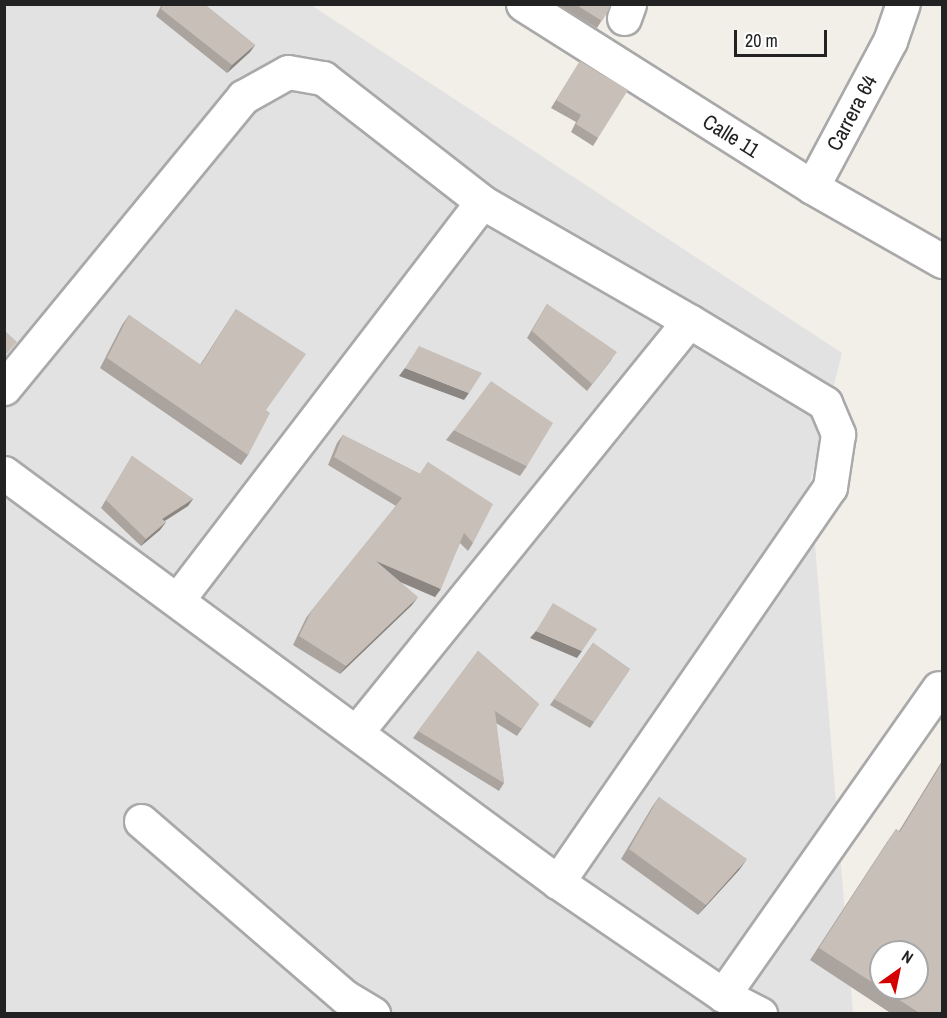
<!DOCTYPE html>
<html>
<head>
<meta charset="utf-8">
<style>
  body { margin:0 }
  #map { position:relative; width:947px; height:1018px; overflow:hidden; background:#f2efe9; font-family:"Archivo Narrow",sans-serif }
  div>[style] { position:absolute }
  .parking>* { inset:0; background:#e2e2e2 }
  .roads { filter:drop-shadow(2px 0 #a9a9a9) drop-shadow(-2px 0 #a9a9a9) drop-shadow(0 2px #a9a9a9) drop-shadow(0 -2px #a9a9a9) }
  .minor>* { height:33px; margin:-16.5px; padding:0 16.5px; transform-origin:16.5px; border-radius:16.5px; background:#fff }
  .wall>* { inset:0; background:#aba49e }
  .shaded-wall>* { inset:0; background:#8b8681 }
  .building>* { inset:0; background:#c7bfb8 }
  span { translate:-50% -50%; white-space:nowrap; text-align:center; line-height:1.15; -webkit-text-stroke:4.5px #fff; paint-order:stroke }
  .street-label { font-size:21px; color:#222 }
  .frame { position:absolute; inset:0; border:6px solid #222; pointer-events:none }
  .north { position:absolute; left:869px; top:940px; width:60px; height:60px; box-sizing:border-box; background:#fff; border:2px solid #a7a7a7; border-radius:50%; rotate:33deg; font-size:16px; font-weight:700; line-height:24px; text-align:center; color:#222 }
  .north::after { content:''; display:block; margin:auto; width:21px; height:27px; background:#d40000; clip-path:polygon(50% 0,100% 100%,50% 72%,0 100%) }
  .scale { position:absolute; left:734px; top:30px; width:93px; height:27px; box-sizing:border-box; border:3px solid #222; border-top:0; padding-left:8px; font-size:18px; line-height:21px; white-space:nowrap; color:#222; -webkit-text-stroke:4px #fff; paint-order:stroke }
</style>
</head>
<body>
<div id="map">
  <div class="parking">
    <i style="clip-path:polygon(5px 5px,311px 5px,842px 353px,810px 483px,853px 1013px,5px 1014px)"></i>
  </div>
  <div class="roads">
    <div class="minor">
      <i style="left:523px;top:4px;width:342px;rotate:32.3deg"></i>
      <i style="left:812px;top:187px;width:150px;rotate:29.6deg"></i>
      <i style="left:624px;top:18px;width:15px;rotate:-70deg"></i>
      <i style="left:812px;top:187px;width:166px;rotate:-61.9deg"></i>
      <i style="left:890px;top:41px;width:39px;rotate:-71deg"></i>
      <i style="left:4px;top:388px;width:377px;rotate:-50.6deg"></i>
      <i style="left:243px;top:97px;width:51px;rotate:-29.1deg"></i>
      <i style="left:288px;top:72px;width:36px;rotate:10deg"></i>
      <i style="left:323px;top:78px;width:202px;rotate:37.9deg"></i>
      <i style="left:482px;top:202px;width:239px;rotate:29.9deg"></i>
      <i style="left:4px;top:473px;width:689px;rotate:36.44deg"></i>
      <i style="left:558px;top:882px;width:200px;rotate:34.4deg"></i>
      <i style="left:723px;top:995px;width:42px;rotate:27.2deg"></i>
      <i style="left:178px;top:599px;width:500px;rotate:-52.56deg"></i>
      <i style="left:358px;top:730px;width:526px;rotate:-51.02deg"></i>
      <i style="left:689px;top:321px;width:159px;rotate:31.1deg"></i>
      <i style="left:825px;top:403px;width:34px;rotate:67deg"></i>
      <i style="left:838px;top:434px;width:54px;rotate:98.6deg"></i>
      <i style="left:830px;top:487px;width:480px;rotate:124.6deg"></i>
      <i style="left:141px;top:821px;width:269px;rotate:40.8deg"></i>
      <i style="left:345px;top:997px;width:33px;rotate:31deg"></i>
      <i style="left:723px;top:995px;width:375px;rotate:-54.9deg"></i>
    </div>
  </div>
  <div class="wall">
    <i style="clip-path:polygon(162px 4px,204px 4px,255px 45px,250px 52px,227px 73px,156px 16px)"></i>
    <i style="clip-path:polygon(563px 4px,612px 4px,597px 28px,562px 7px)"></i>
    <i style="clip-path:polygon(580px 61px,598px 138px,593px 146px,571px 132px,576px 122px,551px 108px)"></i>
    <i style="clip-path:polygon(547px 304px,612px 359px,587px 391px,527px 338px)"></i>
    <i style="clip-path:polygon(236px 309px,266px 410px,248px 455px,241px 465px,100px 368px,122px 325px,129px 315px,200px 365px)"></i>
    <i style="clip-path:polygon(454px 430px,527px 466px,520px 476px,446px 440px)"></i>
    <i style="clip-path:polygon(343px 435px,420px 474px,428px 462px,473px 543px,468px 551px,460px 543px,435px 597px,401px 582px,412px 605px,340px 674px,293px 645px,306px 618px,312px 610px,396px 506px,328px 465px,337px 443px)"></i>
    <i style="clip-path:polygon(132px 456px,193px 499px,188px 506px,164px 521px,166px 522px,160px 530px,141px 546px,101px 508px)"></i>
    <i style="clip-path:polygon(593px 643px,630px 669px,590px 728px,550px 705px)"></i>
    <i style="clip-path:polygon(478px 651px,539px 704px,517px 736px,496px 723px,504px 783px,499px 791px,413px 738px)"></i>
    <i style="clip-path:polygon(942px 761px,942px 1013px,892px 1014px,810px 960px,887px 842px,896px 829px,899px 831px)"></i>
    <i style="clip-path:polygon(659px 797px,740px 869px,698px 915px,621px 859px,652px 807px)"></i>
  </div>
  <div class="shaded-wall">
    <i style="clip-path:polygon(255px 45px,250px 52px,227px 73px,232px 65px)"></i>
    <i style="clip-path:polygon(405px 368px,469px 393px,464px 400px,399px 376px)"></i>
    <i style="clip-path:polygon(193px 499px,188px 506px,157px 526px,162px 519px)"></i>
    <i style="clip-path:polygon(166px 522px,160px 530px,141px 546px,146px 539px)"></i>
    <i style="clip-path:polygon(376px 561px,441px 589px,435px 597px,370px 569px)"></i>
    <i style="clip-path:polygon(418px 597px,412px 605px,340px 674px,346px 666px)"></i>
    <i style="clip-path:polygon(536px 631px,582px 651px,577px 658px,530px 638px)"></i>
    <i style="clip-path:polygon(747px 859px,740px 869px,698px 915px,706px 905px)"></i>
  </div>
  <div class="building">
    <i style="clip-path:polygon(163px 4px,204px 4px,255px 45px,232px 65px,161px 9px)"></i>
    <i style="clip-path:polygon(575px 4px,612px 4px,602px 21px)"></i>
    <i style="clip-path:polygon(580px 61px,628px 90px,598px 138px,576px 124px,581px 115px,556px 100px)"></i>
    <i style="clip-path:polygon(547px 304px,617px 352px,592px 384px,532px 331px)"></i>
    <i style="clip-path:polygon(236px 309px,306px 354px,266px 410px,270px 413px,248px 455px,107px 358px,129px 315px,201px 365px)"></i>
    <i style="clip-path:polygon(4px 330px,17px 342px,4px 357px)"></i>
    <i style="clip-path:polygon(419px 346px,482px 373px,469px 393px,405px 368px)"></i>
    <i style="clip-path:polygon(491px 381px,553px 423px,527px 466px,454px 430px)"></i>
    <i style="clip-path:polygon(343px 435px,420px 474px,428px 462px,493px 504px,473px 543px,464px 533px,441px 589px,376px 561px,418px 597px,346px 666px,299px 636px,312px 610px,402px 498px,334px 457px)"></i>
    <i style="clip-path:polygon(132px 456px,193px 499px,162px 519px,166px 522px,146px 539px,106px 500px)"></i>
    <i style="clip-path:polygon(553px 603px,597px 629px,582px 651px,536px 631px)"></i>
    <i style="clip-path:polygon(593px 643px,630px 669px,594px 722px,554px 699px)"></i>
    <i style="clip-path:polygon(478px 651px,539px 704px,522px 729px,495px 711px,504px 783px,418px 731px)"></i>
    <i style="clip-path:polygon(942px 763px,942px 1013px,921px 1014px,881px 988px,917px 988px,917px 952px,881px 952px,881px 988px,819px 948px,896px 829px,900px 832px)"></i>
    <i style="clip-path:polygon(659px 797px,747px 859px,706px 905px,629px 849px)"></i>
  </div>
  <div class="street-label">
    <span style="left:852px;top:113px;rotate:-62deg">Carrera 64</span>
    <span style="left:731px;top:136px;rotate:32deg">Calle 11</span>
  </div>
  <div class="frame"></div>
  <div class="north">N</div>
  <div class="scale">20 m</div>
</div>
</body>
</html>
